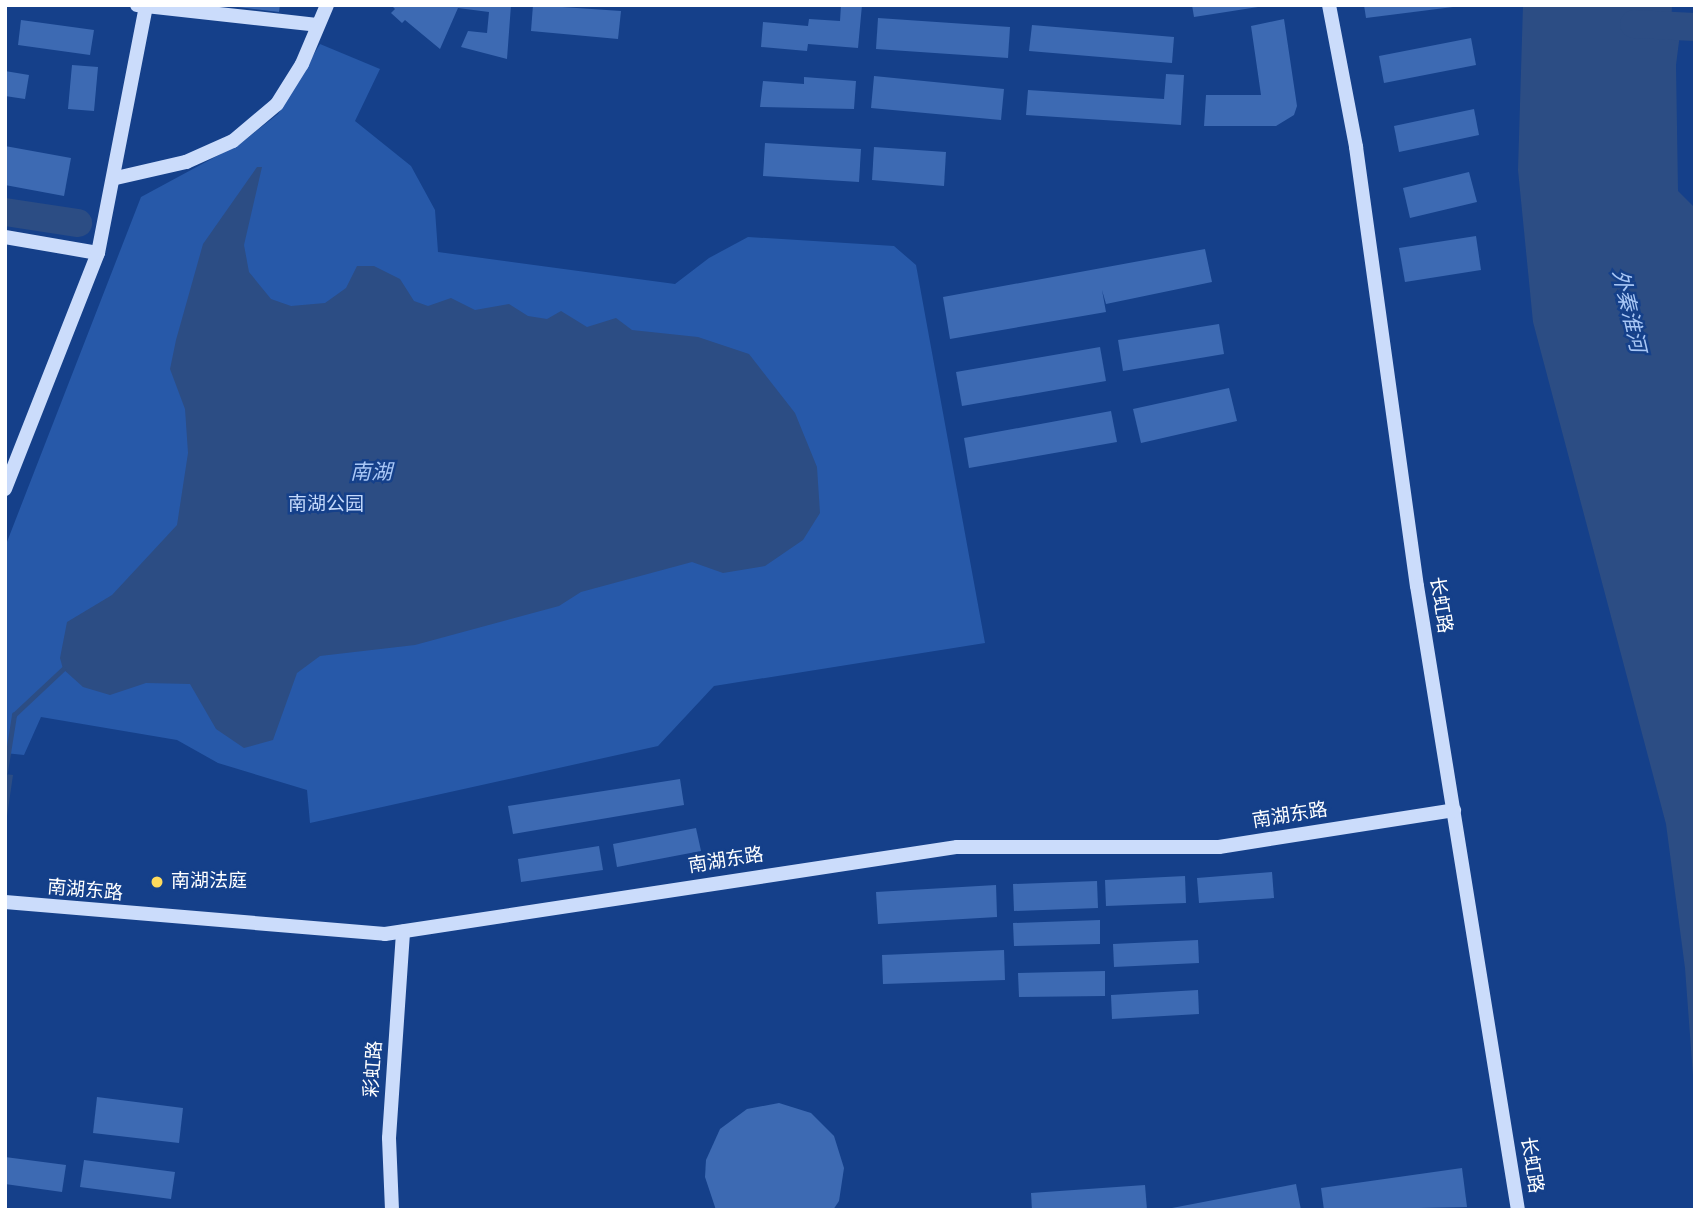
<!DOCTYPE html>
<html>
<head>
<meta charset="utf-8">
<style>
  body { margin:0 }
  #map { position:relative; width:1700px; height:1215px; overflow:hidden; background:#15408a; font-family:"Varela Round","Noto Sans SC",sans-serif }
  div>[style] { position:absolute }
  .green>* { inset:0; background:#2759a9 }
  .water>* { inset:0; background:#2c4d84 }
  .stream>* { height:4.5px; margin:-2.25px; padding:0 2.25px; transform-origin:2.25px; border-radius:2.25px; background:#2c4d84 }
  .river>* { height:28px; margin:-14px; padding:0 14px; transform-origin:14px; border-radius:14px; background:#2c4d84 }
  .building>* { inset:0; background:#3d6ab3 }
  .secondary>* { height:14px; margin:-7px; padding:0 7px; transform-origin:7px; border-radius:7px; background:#cbdcfb }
  .dots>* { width:19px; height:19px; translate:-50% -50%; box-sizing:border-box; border:4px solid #15408a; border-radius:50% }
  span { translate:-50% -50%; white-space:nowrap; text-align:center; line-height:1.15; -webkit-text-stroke:5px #15408a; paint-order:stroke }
  .park-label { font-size:19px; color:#c4d9fb }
  .street-label { font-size:19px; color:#fff }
  .poi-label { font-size:19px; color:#fff }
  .left { translate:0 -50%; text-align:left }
  .water-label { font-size:21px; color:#a9c7f6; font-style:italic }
  .frame { position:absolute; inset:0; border:7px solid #fff; pointer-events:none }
</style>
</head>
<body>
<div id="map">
  <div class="green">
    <i style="clip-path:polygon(320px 44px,380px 69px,355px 121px,411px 166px,435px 210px,438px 252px,675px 284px,709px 258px,748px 237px,894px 246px,916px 265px,985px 643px,714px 686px,658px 746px,310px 823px,307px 790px,218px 763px,177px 740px,41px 717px,24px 755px,5px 753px,5px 547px,141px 197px,241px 143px,278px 114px)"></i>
  </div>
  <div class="water">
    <i style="clip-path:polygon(1523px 5px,1672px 5px,1671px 28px,1681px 26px,1676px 65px,1678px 191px,1695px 208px,1695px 1103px,1685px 968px,1666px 824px,1533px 322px,1518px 170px)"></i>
    <i style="clip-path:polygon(257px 167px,262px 167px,244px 245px,249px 272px,271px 299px,291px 306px,325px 303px,346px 288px,357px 266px,374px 266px,400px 279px,414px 301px,428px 306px,451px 298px,475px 310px,509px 304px,528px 316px,547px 319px,561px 311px,587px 327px,616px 318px,632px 330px,698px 337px,749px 354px,795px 413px,817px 467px,820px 513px,803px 540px,765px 566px,723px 573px,692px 562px,581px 592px,559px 606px,415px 645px,320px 656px,297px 673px,273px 740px,244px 748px,216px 729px,190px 684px,146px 683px,110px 695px,83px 687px,63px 669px,60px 658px,67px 622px,112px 595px,177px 525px,188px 453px,185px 409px,170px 369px,176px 340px,203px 244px)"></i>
    <i style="clip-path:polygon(5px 774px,13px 775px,5px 830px)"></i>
  </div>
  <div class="stream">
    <i style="left:5px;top:772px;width:58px;rotate:-81deg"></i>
    <i style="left:14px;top:715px;width:67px;rotate:-43.2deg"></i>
  </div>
  <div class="river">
    <i style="left:1634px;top:24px;width:61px;rotate:2.8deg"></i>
    <i style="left:5px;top:212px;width:74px;rotate:8.6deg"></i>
  </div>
  <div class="building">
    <i style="clip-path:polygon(222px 5px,280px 5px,279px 12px)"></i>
    <i style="clip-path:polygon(391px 5px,511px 5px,507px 59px,461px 47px,468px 31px,487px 33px,489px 12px,458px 8px,440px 49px,405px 20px,402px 23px,391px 13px,395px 9px)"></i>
    <i style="clip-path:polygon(533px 5px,621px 11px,618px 39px,531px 31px)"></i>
    <i style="clip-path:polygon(841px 5px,862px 5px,858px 48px,808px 44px,807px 51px,761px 47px,763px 22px,808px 26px,809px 19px,840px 21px)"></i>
    <i style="clip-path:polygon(1192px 5px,1258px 5px,1258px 7px,1194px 17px)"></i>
    <i style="clip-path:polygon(1364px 5px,1452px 5px,1453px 7px,1366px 18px)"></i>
    <i style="clip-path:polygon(878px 18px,1010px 27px,1008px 58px,876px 49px)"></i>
    <i style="clip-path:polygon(1284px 19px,1297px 106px,1294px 115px,1276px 126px,1204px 126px,1206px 95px,1261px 95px,1251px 26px)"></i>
    <i style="clip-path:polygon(21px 20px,94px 30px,90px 55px,18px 45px)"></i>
    <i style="clip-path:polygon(1032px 25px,1174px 37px,1172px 63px,1029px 51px)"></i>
    <i style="clip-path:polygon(1471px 38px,1476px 65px,1384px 83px,1379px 56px)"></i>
    <i style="clip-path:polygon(72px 65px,98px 67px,94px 111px,68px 109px)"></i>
    <i style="clip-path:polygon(5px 71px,29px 75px,25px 99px,5px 96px)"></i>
    <i style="clip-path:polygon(1166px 74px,1184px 75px,1181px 125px,1026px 115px,1028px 90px,1164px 99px)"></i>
    <i style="clip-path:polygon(874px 76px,1004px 89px,1001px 120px,871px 108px)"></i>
    <i style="clip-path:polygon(804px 77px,856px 81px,854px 109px,760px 107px,763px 81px,804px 84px)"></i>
    <i style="clip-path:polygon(1474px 109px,1479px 135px,1399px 152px,1394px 126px)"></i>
    <i style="clip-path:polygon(765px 143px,861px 149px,859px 182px,763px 176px)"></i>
    <i style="clip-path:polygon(5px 146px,71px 158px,64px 196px,5px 185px)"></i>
    <i style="clip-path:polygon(874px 147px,946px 152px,944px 186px,872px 180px)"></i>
    <i style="clip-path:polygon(1469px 172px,1477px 202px,1410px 218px,1403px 188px)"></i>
    <i style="clip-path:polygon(1476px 236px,1481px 270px,1405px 282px,1399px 248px)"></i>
    <i style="clip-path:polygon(1205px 249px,1212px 282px,1106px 304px,1102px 290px,1106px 312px,950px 339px,943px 297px)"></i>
    <i style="clip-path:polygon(1219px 324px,1224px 354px,1123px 371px,1118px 340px)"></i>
    <i style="clip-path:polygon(1100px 347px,1106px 381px,962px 406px,956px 372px)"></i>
    <i style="clip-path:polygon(1229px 388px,1237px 421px,1141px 443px,1133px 409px)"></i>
    <i style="clip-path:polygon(1111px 411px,1117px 442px,969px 468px,964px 438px)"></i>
    <i style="clip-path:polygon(680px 779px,684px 805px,513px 834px,508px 806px)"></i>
    <i style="clip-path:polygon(696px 828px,701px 851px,617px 867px,613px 844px)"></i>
    <i style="clip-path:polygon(599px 846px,603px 870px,521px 882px,518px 859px)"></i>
    <i style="clip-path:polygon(1272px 872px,1274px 898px,1199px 903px,1197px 878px)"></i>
    <i style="clip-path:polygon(1185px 876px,1186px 903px,1106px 906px,1105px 880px)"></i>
    <i style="clip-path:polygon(1097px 881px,1098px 908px,1014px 911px,1013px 884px)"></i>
    <i style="clip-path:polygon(996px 885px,997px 917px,878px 924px,876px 892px)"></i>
    <i style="clip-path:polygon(1100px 920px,1100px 944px,1014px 946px,1013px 923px)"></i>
    <i style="clip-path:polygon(1198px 940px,1199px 963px,1114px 967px,1113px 944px)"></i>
    <i style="clip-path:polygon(1004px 950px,1005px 980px,883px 984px,882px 955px)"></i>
    <i style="clip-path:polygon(1105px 971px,1105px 996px,1019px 997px,1018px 973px)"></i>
    <i style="clip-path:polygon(1198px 990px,1199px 1014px,1112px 1019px,1111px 995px)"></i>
    <i style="clip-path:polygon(97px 1097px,183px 1108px,179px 1143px,93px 1133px)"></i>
    <i style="clip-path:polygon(779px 1103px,811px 1113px,834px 1136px,844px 1168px,839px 1201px,833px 1210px,716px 1210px,705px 1177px,706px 1160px,720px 1129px,747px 1109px)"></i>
    <i style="clip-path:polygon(5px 1157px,66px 1165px,62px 1192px,5px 1184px)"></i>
    <i style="clip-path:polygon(84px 1160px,175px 1172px,171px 1199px,80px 1187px)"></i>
    <i style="clip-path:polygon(1462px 1168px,1467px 1207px,1324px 1210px,1321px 1188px)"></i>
    <i style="clip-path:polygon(1296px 1184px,1301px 1210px,1172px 1210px,1172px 1208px)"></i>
    <i style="clip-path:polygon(1145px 1185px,1147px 1210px,1032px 1210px,1031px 1193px)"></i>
  </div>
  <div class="secondary">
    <i style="left:137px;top:5px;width:181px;rotate:6.3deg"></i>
    <i style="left:1329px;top:5px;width:145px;rotate:79.2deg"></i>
    <i style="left:1356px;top:147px;width:443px;rotate:82.1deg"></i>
    <i style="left:1417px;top:586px;width:632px;rotate:80.81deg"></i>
    <i style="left:116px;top:178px;width:72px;rotate:-12.9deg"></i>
    <i style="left:186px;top:162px;width:51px;rotate:-24.1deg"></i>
    <i style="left:233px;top:141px;width:57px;rotate:-40.1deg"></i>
    <i style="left:277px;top:104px;width:47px;rotate:-58deg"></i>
    <i style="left:302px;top:64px;width:64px;rotate:-67deg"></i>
    <i style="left:5px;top:237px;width:94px;rotate:9.8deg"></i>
    <i style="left:5px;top:489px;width:254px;rotate:-68.5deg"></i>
    <i style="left:98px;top:253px;width:251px;rotate:-79deg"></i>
    <i style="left:5px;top:902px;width:381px;rotate:4.8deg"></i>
    <i style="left:385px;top:934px;width:579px;rotate:-8.65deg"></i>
    <i style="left:957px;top:847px;width:262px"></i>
    <i style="left:1219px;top:847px;width:238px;rotate:-8.9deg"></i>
    <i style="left:392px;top:1210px;width:72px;rotate:-92.4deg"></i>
    <i style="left:389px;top:1138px;width:207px;rotate:-86.1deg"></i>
  </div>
  <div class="dots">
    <i style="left:157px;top:882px;background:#ffdb5c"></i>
  </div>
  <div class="park-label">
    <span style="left:326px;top:505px">南湖公园</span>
  </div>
  <div class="street-label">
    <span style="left:1440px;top:605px;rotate:81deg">长虹路</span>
    <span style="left:1290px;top:816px;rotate:-9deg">南湖东路</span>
    <span style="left:726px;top:861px;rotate:-9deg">南湖东路</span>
    <span style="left:85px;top:891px;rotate:5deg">南湖东路</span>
    <span style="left:374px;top:1069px;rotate:-86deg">彩虹路</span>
    <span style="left:1531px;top:1165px;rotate:81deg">长虹路</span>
  </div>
  <div class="poi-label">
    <span class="left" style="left:171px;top:882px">南湖法庭</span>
  </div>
  <div class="water-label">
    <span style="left:1628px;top:311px;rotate:77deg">外秦淮河</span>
    <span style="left:371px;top:473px">南湖</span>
  </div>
  <div class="frame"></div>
</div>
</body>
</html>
